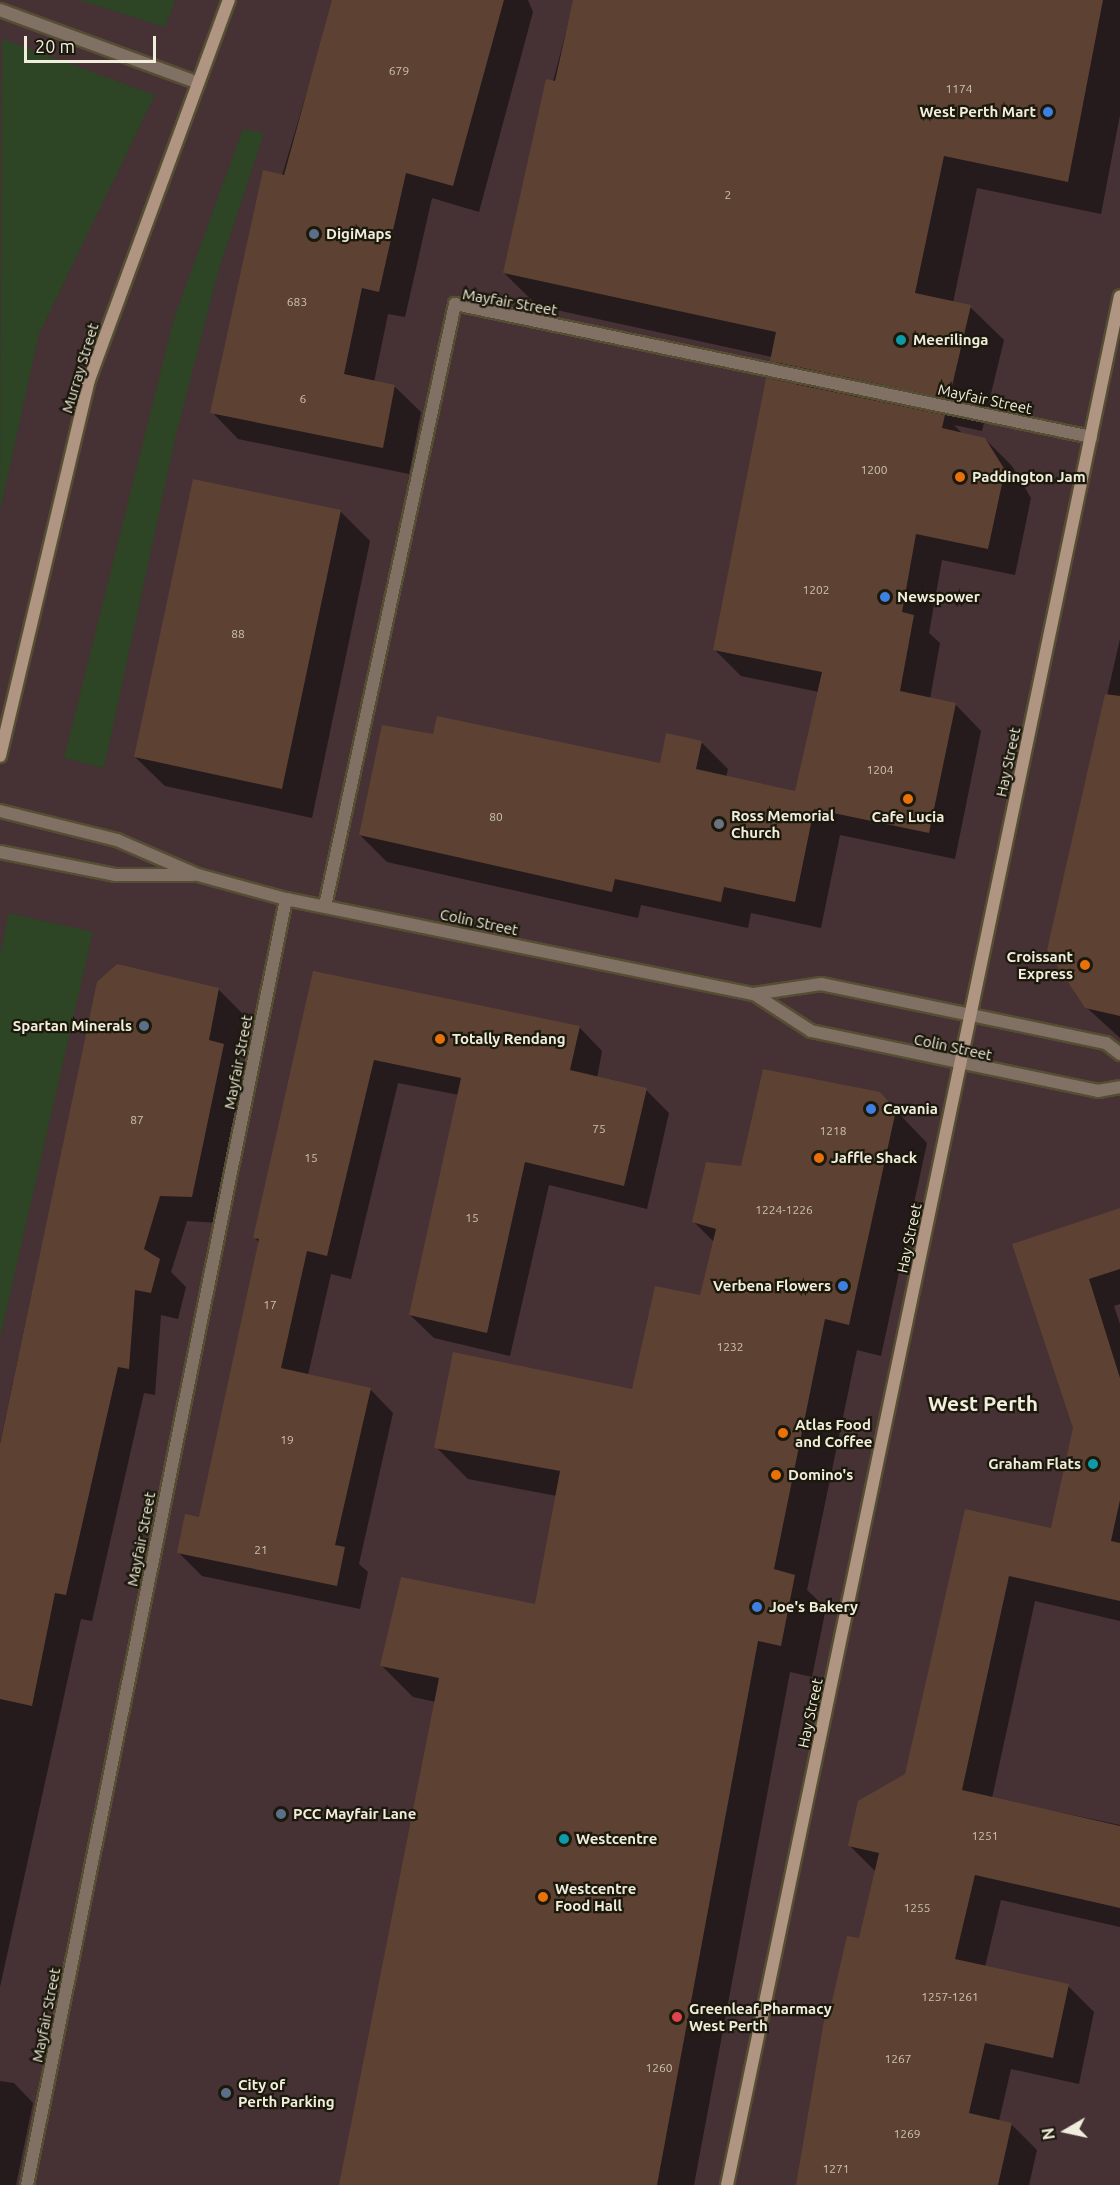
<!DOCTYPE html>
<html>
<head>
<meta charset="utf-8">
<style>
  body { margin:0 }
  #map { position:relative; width:1120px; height:2185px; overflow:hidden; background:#373013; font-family:Ubuntu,sans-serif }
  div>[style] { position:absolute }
  .commercial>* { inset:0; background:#463135 }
  .green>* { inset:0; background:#2d4425 }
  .shadow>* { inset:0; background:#0007 }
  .building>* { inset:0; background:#5d4233 }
  .roads { filter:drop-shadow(2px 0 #554e33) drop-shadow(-2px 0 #554e33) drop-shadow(0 2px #554e33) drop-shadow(0 -2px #554e33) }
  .minor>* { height:12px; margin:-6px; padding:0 6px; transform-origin:6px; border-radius:6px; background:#817165 }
  .tertiary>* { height:12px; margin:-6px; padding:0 6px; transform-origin:6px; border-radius:6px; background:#817165 }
  .secondary>* { height:12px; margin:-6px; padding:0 6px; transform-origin:6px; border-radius:6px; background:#af9582 }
  .dots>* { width:16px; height:16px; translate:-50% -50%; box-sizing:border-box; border:3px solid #1b180c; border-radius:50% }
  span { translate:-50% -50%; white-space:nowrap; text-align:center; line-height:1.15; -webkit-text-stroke:4.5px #1b180c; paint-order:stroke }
  .number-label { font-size:12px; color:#ccc2b2 }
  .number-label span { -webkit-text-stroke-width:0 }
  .poi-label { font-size:15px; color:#f1eddc; font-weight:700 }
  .right { translate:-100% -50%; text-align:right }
  .left { translate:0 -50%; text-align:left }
  .street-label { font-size:15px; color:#f1eddc }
  .district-label { font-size:21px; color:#f1eddc; font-weight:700 }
  .north { position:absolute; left:1036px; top:2101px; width:60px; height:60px; -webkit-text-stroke:4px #1b180c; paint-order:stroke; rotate:261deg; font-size:16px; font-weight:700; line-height:24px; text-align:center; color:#f1eddc }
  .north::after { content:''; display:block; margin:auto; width:21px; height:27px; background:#f1eddc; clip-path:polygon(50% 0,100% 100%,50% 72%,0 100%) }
  .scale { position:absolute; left:24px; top:36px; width:132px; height:27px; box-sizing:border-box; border:3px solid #f1eddc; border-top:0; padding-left:8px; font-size:18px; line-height:21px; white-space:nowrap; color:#f1eddc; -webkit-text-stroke:4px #1b180c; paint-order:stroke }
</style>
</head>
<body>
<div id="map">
  <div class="commercial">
    <i style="clip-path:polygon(0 0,1120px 0,1120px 2185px,0 2185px)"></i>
  </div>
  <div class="green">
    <i style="clip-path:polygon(79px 0,175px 0,165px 27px)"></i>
    <i style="clip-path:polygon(2px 39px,155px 95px,39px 334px,0 511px)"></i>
    <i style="clip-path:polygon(243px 129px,264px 133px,219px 269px,176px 435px,104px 768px,64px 758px,174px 318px)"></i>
    <i style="clip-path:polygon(9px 913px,93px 932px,0 1338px,0 955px)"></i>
  </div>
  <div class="shadow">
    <i style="clip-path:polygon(334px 0,528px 0,533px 12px,479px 212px,432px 198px,405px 317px,388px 314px,374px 382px,394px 386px,421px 412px,409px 474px,238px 439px,212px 412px)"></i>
    <i style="clip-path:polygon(574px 0,1120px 0,1120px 115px,1101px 214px,977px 188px,953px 303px,970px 307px,1004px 340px,982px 431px,954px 425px,963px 434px,985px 439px,1012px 466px,1031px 498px,1015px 575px,942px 560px,929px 633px,940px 643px,930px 699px,955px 704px,981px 731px,955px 859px,840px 835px,821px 928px,751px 913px,748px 928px,641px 905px,638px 918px,387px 862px,360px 835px,434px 736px,661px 765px,701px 742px,728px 769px,726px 777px,797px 793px,819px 692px,741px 676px,714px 649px,796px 385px,772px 357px,538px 306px,504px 273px)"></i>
    <i style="clip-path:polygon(340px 511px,370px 541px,312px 818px,165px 786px,135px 757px)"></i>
    <i style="clip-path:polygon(1120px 639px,1120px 1038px,1086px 1007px,1049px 949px)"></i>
    <i style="clip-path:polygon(314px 972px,579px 1027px,602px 1051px,597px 1078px,646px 1090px,669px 1113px,647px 1209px,549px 1185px,510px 1356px,434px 1338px,410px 1315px,459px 1095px,398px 1083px,351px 1279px,331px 1274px,308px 1375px,370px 1389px,393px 1413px,359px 1564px,368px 1572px,360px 1609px,202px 1576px,178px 1552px,200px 1519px,260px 1243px,254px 1237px)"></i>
    <i style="clip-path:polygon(98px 982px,218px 989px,245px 1016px,237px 1059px,249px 1072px,218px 1223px,187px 1221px,171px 1272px,186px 1287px,178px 1319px,161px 1315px,155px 1395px,144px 1393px,92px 1621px,81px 1619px,0 1987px,0 1443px)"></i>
    <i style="clip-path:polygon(879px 1093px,927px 1143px,881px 1356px,857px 1350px,807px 1590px,826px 1608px,812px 1677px,790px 1672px,694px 2185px,341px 2185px,436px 1702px,413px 1697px,381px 1665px,536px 1606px,557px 1496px,468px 1479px,436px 1447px,633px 1391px,701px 1297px,715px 1243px,694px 1222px,742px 1168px)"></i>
    <i style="clip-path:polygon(1120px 1210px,1120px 1304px,1114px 1306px,1120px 1324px,1120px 1621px,1035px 1601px,992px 1798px,1120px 1825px,1120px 1927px,1001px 1900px,985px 1967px,1068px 1986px,1094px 2012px,1079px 2084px,1011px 2069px,999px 2121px,1011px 2124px,1037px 2150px,1029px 2185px,797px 2185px,831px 2012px,860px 1940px,876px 1872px,850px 1846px,906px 1775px,966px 1510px,1052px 1530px,1075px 1428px,1014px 1245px)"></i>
    <i style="clip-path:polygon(0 2081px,14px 2083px,33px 2103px,16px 2185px,0 2185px)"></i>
  </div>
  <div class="building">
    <i style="clip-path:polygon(332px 0,504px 0,453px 186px,406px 173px,379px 292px,362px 288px,344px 374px,395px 385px,383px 448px,210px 413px,263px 170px,284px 175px)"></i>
    <i style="clip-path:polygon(573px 0,1103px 0,1068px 182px,944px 156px,915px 293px,971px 305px,949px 399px,770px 361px,776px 332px,503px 273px,546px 79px,555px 81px)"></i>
    <i style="clip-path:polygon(766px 378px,945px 415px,942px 428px,985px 438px,1005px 470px,988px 549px,916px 534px,902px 612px,914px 615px,900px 691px,956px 703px,929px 833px,814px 809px,795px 902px,724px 887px,721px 902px,615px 879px,612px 892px,359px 835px,382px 725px,433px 734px,437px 716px,660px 763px,666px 733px,702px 741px,696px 769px,795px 791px,822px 672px,713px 650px)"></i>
    <i style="clip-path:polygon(193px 479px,341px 510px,282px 789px,134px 757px)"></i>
    <i style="clip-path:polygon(1105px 694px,1120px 696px,1120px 1016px,1085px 1008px,1047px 950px)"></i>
    <i style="clip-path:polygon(117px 964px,219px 988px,209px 1040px,224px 1044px,192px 1197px,160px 1196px,144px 1249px,160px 1259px,151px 1293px,135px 1290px,129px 1369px,118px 1367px,66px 1595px,55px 1593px,32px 1706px,0 1699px,0 1444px,97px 982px)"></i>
    <i style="clip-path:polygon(313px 971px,580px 1026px,570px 1070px,647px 1088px,624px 1186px,525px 1162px,487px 1333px,409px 1315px,461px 1078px,374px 1060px,327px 1256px,307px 1251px,281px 1368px,371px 1388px,335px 1545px,345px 1547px,337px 1586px,177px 1553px,185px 1514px,199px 1517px,259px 1239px,253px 1238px)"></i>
    <i style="clip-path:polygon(763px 1069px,880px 1092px,896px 1110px,849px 1325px,825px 1319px,774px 1569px,795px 1575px,781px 1646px,758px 1641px,657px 2185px,339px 2185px,439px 1678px,380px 1666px,401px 1577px,535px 1604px,560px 1471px,434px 1448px,453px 1352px,632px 1389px,655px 1286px,700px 1295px,716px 1229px,692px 1222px,706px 1162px,741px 1166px)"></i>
    <i style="clip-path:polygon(1120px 1208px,1120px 1269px,1089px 1279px,1120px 1378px,1120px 1500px,1111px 1541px,1120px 1543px,1120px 1601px,1009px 1576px,962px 1790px,1120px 1826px,1120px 1908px,975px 1875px,955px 1959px,1069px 1984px,1053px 2058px,985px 2043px,969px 2113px,1012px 2123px,998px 2185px,796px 2185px,826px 2009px,830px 2010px,847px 1936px,859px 1938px,879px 1853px,848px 1846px,858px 1801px,905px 1774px,965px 1509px,1051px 1528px,1073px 1428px,1012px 1244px)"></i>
  </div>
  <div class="roads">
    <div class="minor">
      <i style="left:0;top:10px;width:211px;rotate:20.2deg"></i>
      <i style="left:325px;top:906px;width:616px;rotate:-77.81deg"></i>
      <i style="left:455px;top:304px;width:650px;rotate:11.81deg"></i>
      <i style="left:27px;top:2185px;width:1312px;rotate:-78.61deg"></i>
    </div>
    <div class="tertiary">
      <i style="left:0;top:811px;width:121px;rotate:13.9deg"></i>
      <i style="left:117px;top:840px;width:88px;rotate:23.4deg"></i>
      <i style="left:198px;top:875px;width:91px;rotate:15.3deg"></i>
      <i style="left:286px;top:899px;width:478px;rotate:11.5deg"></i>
      <i style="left:754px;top:994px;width:68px;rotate:-8.5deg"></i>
      <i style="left:821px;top:984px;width:291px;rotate:11.7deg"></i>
      <i style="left:1106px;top:1043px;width:18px;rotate:38deg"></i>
      <i style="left:0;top:852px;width:117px;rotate:11.3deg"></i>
      <i style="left:115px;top:875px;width:78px"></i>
      <i style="left:754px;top:994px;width:68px;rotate:33deg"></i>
      <i style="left:811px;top:1031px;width:293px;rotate:11.8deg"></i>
      <i style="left:1098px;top:1091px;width:22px;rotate:-10deg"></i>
    </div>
    <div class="secondary">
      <i style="left:0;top:756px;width:386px;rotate:-76.7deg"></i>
      <i style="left:89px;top:380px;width:405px;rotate:-69.8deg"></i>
      <i style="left:727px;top:2185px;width:1929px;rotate:-78.25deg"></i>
    </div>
  </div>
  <div class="dots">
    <i style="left:1048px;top:112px;background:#3f7fe0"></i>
    <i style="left:314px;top:234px;background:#5c6f8a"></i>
    <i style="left:901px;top:340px;background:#0f9aa8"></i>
    <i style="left:960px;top:477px;background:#e8710a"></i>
    <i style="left:885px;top:597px;background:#3f7fe0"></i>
    <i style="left:908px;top:799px;background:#e8710a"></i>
    <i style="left:719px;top:824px;background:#6b7280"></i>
    <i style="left:1085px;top:965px;background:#e8710a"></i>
    <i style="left:144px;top:1026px;background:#5c6f8a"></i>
    <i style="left:440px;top:1039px;background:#e8710a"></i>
    <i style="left:871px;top:1109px;background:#3f7fe0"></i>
    <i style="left:819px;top:1158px;background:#e8710a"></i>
    <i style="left:843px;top:1286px;background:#3f7fe0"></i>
    <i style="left:783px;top:1433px;background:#e8710a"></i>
    <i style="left:1093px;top:1464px;background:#0f9aa8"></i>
    <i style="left:776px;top:1475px;background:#e8710a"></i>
    <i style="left:757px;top:1607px;background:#3f7fe0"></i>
    <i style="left:281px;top:1814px;background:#5c6f8a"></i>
    <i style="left:564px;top:1839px;background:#0f9aa8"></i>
    <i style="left:543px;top:1897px;background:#e8710a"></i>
    <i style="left:677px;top:2017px;background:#e0444e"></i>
    <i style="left:226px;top:2093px;background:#5c6f8a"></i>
  </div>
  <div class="number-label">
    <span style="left:399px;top:71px">679</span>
    <span style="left:959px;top:89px">1174</span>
    <span style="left:728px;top:195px">2</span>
    <span style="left:297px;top:302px">683</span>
    <span style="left:303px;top:399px">6</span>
    <span style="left:874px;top:470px">1200</span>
    <span style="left:816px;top:590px">1202</span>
    <span style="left:238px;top:634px">88</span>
    <span style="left:880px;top:770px">1204</span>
    <span style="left:496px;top:817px">80</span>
    <span style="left:137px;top:1120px">87</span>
    <span style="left:599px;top:1129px">75</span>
    <span style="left:833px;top:1131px">1218</span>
    <span style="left:311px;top:1158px">15</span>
    <span style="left:784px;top:1210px">1224-1226</span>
    <span style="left:472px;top:1218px">15</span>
    <span style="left:270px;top:1305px">17</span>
    <span style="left:730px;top:1347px">1232</span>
    <span style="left:287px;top:1440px">19</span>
    <span style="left:261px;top:1550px">21</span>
    <span style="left:985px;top:1836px">1251</span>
    <span style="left:917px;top:1908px">1255</span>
    <span style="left:950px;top:1997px">1257-1261</span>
    <span style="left:898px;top:2059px">1267</span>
    <span style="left:659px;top:2068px">1260</span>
    <span style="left:907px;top:2134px">1269</span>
    <span style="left:836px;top:2169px">1271</span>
  </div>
  <div class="poi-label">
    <span class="right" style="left:1036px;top:112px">West Perth Mart</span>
    <span class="left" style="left:326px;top:234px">DigiMaps</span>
    <span class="left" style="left:913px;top:340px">Meerilinga</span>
    <span class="left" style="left:972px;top:477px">Paddington Jam</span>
    <span class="left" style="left:897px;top:597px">Newspower</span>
    <span class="left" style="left:731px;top:824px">Ross Memorial<br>Church</span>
    <span style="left:908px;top:817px">Cafe Lucia</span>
    <span class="right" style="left:1073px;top:965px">Croissant<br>Express</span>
    <span class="right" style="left:132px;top:1026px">Spartan Minerals</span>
    <span class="left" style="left:452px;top:1039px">Totally Rendang</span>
    <span class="left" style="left:883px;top:1109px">Cavania</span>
    <span class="left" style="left:831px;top:1158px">Jaffle Shack</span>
    <span class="right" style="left:831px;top:1286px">Verbena Flowers</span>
    <span class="left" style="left:795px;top:1433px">Atlas Food<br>and Coffee</span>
    <span class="right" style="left:1081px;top:1464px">Graham Flats</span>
    <span class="left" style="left:788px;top:1475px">Domino's</span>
    <span class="left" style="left:769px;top:1607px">Joe's Bakery</span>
    <span class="left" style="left:293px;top:1814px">PCC Mayfair Lane</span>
    <span class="left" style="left:576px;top:1839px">Westcentre</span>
    <span class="left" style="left:555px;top:1897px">Westcentre<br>Food Hall</span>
    <span class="left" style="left:689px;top:2017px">Greenleaf Pharmacy<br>West Perth</span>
    <span class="left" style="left:238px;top:2093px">City of<br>Perth Parking</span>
  </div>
  <div class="street-label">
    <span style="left:510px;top:302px;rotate:10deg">Mayfair Street</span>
    <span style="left:80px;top:368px;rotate:-73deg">Murray Street</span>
    <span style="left:985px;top:399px;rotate:12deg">Mayfair Street</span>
    <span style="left:1008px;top:762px;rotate:-78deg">Hay Street</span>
    <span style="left:479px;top:922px;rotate:12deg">Colin Street</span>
    <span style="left:953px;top:1047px;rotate:12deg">Colin Street</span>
    <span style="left:238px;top:1062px;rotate:-79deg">Mayfair Street</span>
    <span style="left:909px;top:1238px;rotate:-78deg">Hay Street</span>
    <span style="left:141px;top:1539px;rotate:-79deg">Mayfair Street</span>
    <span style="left:810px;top:1713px;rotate:-78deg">Hay Street</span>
    <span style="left:46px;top:2015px;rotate:-79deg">Mayfair Street</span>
  </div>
  <div class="district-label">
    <span style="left:983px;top:1403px">West Perth</span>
  </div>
  <div class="north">N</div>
  <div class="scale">20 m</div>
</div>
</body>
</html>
